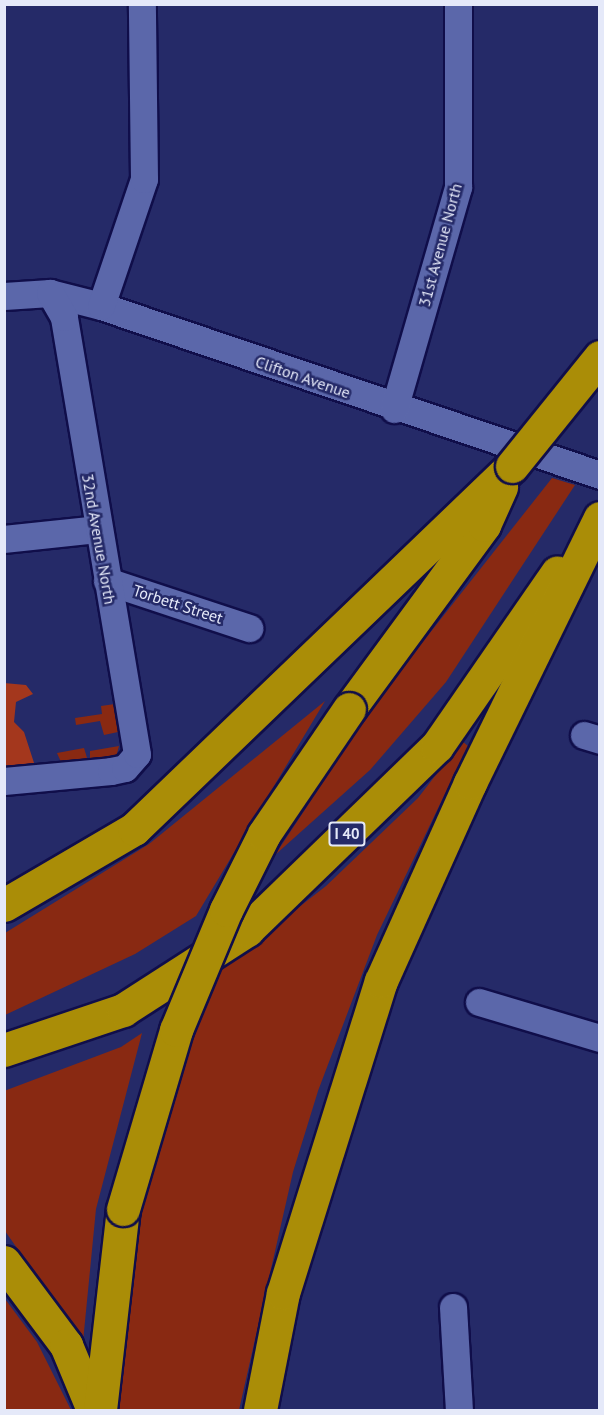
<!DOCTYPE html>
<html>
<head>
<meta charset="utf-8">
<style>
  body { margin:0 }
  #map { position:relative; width:604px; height:1415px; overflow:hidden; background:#252a68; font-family:"PT Sans",sans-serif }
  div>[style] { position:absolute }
  .green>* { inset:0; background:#892912 }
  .forest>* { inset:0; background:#a4371d }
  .roads { filter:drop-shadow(2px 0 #100e4a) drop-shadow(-2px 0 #100e4a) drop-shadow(0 2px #100e4a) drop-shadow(0 -2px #100e4a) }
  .minor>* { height:27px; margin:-13.5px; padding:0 13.5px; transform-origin:13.5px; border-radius:13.5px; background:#5b67aa }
  .highway>* { height:33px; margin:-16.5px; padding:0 16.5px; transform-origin:16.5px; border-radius:16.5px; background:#aa8d07 }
  .bridges { filter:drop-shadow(2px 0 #100e4a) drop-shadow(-2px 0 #100e4a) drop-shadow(0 2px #100e4a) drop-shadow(0 -2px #100e4a) }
  .highway-bridge>* { height:33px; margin:-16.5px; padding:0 16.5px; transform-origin:16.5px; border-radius:16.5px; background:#aa8d07 }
  span { translate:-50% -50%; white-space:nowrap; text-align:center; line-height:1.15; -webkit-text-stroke:5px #252a68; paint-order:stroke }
  .shield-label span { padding:2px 4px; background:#252a68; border:2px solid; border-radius:4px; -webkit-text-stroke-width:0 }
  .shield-label { font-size:15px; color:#e5e9f9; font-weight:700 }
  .street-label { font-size:16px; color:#e5e9f9 }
  .frame { position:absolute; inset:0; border:6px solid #e5e9f9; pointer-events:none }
</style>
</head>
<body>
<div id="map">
  <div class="green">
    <i style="clip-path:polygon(552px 478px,575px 485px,446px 682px,370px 770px,275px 855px,377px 700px)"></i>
    <i style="clip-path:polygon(325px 701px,196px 916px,135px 954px,5px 1015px,5px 933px,149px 844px)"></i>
    <i style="clip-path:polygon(115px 704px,118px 732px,104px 735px,100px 721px,76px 725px,75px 718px,102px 714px,101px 706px)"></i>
    <i style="clip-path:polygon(462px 741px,468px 746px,377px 935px,318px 1091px,293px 1172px,239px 1410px,117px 1410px,145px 1187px,167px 1103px,214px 973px,326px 886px,418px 798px)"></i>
    <i style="clip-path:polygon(119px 746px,116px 757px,90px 760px,90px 751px)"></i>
    <i style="clip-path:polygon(84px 748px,88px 761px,61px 762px,57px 753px)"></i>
    <i style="clip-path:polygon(142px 1033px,96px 1209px,83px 1342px,5px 1231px,4px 1091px,121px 1047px)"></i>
    <i style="clip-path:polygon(5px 1299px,37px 1342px,71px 1410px,5px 1410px)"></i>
  </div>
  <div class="forest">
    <i style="clip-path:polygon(4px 683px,26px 685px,33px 694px,16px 702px,14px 722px,24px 732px,36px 769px,5px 770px)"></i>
  </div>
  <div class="roads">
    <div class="minor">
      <i style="left:4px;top:296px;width:46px;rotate:-3.7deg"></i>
      <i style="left:50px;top:293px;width:53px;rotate:14.3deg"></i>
      <i style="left:101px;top:306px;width:527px;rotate:18.71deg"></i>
      <i style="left:101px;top:306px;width:134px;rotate:-71.3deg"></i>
      <i style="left:144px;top:179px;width:175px;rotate:-90.7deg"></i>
      <i style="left:394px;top:409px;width:231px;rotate:-73.9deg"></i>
      <i style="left:458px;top:187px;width:183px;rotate:-90deg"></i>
      <i style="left:4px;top:539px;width:94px;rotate:-6.1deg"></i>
      <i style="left:107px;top:581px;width:150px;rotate:18.3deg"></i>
      <i style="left:584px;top:735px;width:17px;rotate:17deg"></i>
      <i style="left:4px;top:781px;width:107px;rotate:-5.3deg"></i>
      <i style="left:111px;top:771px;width:14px;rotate:-12deg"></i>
      <i style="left:125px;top:768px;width:18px;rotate:-49deg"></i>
      <i style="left:137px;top:754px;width:443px;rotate:-99.5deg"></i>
      <i style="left:64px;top:317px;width:28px;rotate:-120deg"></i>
      <i style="left:479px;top:1002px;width:126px;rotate:16.6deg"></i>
      <i style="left:453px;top:1307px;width:103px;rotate:86.7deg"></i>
    </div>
    <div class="highway">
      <i style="left:349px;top:709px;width:228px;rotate:-53.7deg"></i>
      <i style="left:484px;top:525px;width:42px;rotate:-65.9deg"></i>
      <i style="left:4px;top:905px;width:151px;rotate:-30.3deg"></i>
      <i style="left:134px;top:829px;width:524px;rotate:-43.84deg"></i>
      <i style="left:4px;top:1050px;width:126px;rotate:-18.6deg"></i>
      <i style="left:123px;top:1010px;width:148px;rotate:-32.8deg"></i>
      <i style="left:247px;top:930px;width:264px;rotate:-44.1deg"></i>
      <i style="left:437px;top:746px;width:211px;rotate:-55.3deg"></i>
      <i style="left:4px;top:1262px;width:104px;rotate:53.2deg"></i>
      <i style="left:66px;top:1345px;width:70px;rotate:67.4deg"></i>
      <i style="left:100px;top:1410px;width:202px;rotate:-83.5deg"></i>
      <i style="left:260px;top:1410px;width:119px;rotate:-78.9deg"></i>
      <i style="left:283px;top:1293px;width:327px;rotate:-72.6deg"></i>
      <i style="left:381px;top:981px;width:217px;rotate:-65.8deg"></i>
      <i style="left:470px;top:783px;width:295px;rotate:-63.9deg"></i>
    </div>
  </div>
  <div class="bridges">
    <div class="highway-bridge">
      <i style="left:512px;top:466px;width:140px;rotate:-51.1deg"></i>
      <i style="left:123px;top:1209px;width:187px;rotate:-73.5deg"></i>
      <i style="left:176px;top:1030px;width:130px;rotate:-67.4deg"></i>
      <i style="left:226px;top:910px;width:85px;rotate:-63.4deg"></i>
      <i style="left:264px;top:834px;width:151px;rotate:-55.8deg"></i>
    </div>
  </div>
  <div class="shield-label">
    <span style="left:347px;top:834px">I 40</span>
  </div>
  <div class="street-label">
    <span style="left:440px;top:245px;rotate:-75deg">31st Avenue North</span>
    <span style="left:303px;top:377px;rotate:19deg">Clifton Avenue</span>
    <span style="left:99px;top:539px;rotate:80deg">32nd Avenue North</span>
    <span style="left:178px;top:604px;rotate:18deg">Torbett Street</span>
  </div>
  <div class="frame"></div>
</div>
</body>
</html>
